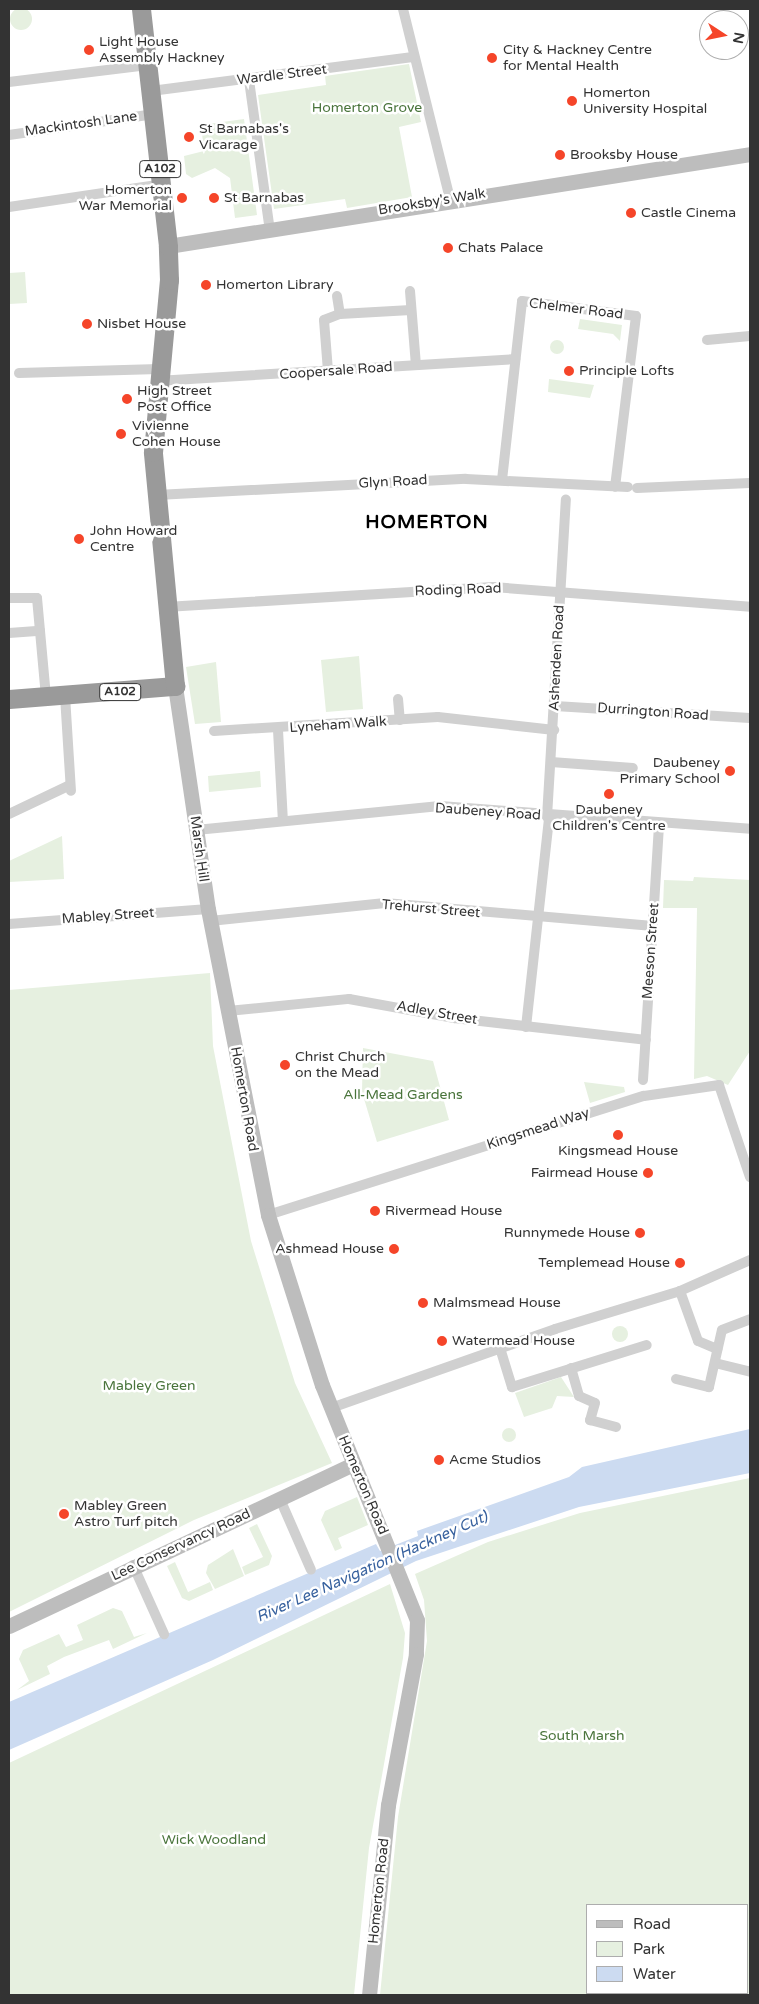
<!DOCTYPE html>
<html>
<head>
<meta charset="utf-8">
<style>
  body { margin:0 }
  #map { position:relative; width:759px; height:2004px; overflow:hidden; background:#fff; font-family:"Varela Round",sans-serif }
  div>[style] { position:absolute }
  .green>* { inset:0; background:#e6f0e0 }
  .round { border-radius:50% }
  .water>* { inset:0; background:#ccdbf1 }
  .street>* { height:10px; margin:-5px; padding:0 5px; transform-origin:5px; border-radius:5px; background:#d0d0d0 }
  .secondary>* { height:15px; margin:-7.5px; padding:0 7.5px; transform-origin:7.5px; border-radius:7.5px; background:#bdbdbd }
  .highway>* { height:19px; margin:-9.5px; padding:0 9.5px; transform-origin:9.5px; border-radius:9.5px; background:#9a9a9a }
  .dots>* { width:14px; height:14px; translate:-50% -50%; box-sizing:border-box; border:2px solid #fff; border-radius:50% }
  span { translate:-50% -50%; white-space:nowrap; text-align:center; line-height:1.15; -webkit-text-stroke:5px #fff; paint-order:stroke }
  .shield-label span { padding:1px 4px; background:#fff; border:1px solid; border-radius:4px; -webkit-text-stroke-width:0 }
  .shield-label { font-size:12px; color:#333; font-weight:700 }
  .poi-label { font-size:14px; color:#333 }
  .left { translate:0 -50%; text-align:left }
  .right { translate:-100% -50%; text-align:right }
  .street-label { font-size:14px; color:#333 }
  .park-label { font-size:14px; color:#49743b }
  .water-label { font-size:15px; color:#37619e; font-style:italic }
  .district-label { font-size:19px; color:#000; font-weight:700; letter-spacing:1px }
  .frame { position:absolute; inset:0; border:10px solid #333; pointer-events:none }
  .legend { position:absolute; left:586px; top:1904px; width:162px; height:90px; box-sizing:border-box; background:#fff; border:1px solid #adadad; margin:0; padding:6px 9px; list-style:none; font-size:15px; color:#333 }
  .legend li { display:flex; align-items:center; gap:10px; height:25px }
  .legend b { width:25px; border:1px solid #adadad }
  .north { position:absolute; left:699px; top:10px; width:50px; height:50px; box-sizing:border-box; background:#fff; border:1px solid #adadad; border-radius:50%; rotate:101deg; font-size:14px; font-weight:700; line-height:20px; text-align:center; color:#333 }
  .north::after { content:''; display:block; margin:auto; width:18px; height:22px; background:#f54529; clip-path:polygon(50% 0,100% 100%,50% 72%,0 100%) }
</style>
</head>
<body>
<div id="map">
  <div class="green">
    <i class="round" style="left:10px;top:8px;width:22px;height:22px"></i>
    <i style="clip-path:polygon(409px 64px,421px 122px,399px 127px,412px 197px,347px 208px,345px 199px,274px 209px,258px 95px,326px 85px,325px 76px)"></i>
    <i style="clip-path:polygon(244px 119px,257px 215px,235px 218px,230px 178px,215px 168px,192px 178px,186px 174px,184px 156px,204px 151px,201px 125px)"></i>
    <i style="clip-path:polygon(25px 272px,27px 303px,9px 304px,9px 273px)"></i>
    <i style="clip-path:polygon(580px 319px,622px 325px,620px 341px,613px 334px,578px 329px)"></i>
    <i class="round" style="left:550px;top:340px;width:14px;height:14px"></i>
    <i style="clip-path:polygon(549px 379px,594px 385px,590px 398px,548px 392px)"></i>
    <i style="clip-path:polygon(359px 656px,363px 709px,326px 712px,321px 660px)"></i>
    <i style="clip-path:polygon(216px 662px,221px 722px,195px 724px,186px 667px)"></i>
    <i style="clip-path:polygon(260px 771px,261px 787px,209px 792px,208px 776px)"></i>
    <i style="clip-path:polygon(62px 836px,64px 879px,9px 882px,9px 861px)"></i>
    <i style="clip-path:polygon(694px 877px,750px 880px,750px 1051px,728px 1085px,707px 1076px,694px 1079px,697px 908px,663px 908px,664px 880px,693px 881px)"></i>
    <i style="clip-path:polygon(210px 973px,213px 1046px,251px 1241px,295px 1383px,332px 1463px,194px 1520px,9px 1612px,9px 990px)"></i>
    <i style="clip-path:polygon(363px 1048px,433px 1061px,449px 1120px,377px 1142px,362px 1092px)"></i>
    <i style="clip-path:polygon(584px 1082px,624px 1087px,625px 1092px,590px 1103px)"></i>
    <i class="round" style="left:612px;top:1326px;width:16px;height:16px"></i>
    <i style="clip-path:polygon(561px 1377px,574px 1397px,557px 1396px,552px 1408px,524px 1417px,515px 1393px)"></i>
    <i class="round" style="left:502px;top:1428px;width:14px;height:14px"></i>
    <i style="clip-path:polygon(evenodd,750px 1478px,750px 1995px,380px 1995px,398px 1817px,427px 1641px,424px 1600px,415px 1574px,488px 1542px,580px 1513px,750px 1478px,748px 1905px,748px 1993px,588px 1993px,588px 1905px,748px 1905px)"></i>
    <i style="clip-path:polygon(357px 1497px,368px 1525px,338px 1538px,342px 1548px,335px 1551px,321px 1520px,325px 1511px)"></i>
    <i style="clip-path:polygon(257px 1524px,272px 1556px,269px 1565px,245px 1575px,242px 1567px,263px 1557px,249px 1528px)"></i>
    <i style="clip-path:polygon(233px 1549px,244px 1576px,215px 1589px,206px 1573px,208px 1565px)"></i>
    <i style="clip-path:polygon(175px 1562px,188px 1592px,210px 1582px,213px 1590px,189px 1601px,182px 1598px,167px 1566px)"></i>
    <i style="clip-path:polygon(390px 1584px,405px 1633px,403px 1658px,369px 1848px,354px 1995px,9px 1995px,9px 1763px)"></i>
    <i style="clip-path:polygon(113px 1608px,122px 1611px,134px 1637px,147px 1633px,113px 1649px,109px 1640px,64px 1657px,47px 1666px,50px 1674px,17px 1690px,29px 1681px,19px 1659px,23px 1650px,59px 1634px,66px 1647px,83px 1640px,77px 1625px)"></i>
  </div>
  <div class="water">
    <i style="clip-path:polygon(750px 1429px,750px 1473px,579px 1507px,416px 1561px,213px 1660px,9px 1750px,9px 1702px,376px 1544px,380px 1551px,418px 1536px,417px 1531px,569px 1477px,582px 1467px)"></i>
  </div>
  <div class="street">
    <i style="left:403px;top:9px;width:196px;rotate:76.1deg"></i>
    <i style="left:249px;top:80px;width:153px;rotate:82.1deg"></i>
    <i style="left:9px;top:82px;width:140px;rotate:-7deg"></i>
    <i style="left:151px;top:91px;width:264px;rotate:-7.4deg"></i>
    <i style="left:9px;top:135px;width:147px;rotate:-8.2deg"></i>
    <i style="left:9px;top:207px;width:155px;rotate:-8.5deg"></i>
    <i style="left:410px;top:291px;width:74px;rotate:85.4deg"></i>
    <i style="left:337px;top:296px;width:18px;rotate:81deg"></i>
    <i style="left:707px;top:340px;width:43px;rotate:-5.3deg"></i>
    <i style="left:328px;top:371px;width:51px;rotate:-94.5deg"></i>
    <i style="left:324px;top:320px;width:17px;rotate:-21deg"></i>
    <i style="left:340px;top:314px;width:71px;rotate:-3.2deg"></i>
    <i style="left:19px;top:373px;width:140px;rotate:-1.6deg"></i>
    <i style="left:157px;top:381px;width:359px;rotate:-3.5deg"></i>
    <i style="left:502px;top:480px;width:180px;rotate:-83.6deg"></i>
    <i style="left:522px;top:301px;width:115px;rotate:7.5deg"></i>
    <i style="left:636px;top:316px;width:172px;rotate:97deg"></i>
    <i style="left:637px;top:488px;width:113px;rotate:-2.5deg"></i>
    <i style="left:157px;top:495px;width:309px;rotate:-3deg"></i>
    <i style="left:466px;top:479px;width:162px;rotate:2.8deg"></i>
    <i style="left:9px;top:598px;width:28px"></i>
    <i style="left:37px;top:598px;width:99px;rotate:84.8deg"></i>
    <i style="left:166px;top:607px;width:328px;rotate:-3.5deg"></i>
    <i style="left:493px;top:587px;width:258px;rotate:4.4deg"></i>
    <i style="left:9px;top:633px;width:31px;rotate:-4deg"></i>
    <i style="left:65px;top:696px;width:95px;rotate:86.4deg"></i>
    <i style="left:398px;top:699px;width:21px;rotate:85deg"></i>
    <i style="left:555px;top:706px;width:195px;rotate:3.5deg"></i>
    <i style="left:278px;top:730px;width:91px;rotate:86.9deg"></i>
    <i style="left:214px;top:731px;width:224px;rotate:-3.6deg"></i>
    <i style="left:438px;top:717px;width:117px;rotate:6.4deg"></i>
    <i style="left:551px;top:762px;width:82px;rotate:4.2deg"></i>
    <i style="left:9px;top:814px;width:65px;rotate:-25.4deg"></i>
    <i style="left:547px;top:817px;width:318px;rotate:-86.6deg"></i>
    <i style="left:196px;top:830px;width:245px;rotate:-5.6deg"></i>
    <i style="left:440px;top:806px;width:311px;rotate:4.2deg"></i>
    <i style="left:210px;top:921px;width:176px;rotate:-5.9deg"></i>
    <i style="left:385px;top:903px;width:269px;rotate:4.9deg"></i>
    <i style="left:9px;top:924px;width:200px;rotate:-4.3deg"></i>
    <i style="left:228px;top:1011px;width:122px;rotate:-5.7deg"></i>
    <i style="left:349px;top:999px;width:107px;rotate:10.3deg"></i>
    <i style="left:454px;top:1018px;width:193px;rotate:6.5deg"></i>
    <i style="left:526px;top:1027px;width:211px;rotate:-83.7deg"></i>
    <i style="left:643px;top:1080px;width:257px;rotate:-86.4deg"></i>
    <i style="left:268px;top:1215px;width:394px;rotate:-17.6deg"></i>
    <i style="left:644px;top:1096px;width:76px;rotate:-8.3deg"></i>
    <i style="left:719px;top:1085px;width:97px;rotate:71.4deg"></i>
    <i style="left:680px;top:1291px;width:53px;rotate:70.2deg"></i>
    <i style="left:698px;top:1341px;width:21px;rotate:23deg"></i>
    <i style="left:500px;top:1348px;width:41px;rotate:72.9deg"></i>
    <i style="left:512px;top:1387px;width:141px;rotate:-17.3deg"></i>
    <i style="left:715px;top:1363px;width:36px;rotate:14deg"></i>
    <i style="left:571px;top:1368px;width:29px;rotate:74deg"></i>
    <i style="left:579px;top:1396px;width:17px;rotate:24deg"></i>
    <i style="left:595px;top:1403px;width:18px;rotate:106deg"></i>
    <i style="left:590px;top:1420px;width:27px;rotate:15deg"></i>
    <i style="left:676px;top:1379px;width:34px;rotate:14deg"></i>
    <i style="left:709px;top:1387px;width:58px;rotate:-77.2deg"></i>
    <i style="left:722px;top:1330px;width:30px;rotate:-21deg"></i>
    <i style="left:331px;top:1408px;width:238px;rotate:-19.4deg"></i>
    <i style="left:555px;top:1329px;width:131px;rotate:-16.9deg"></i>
    <i style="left:680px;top:1291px;width:77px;rotate:-23.9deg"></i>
    <i style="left:280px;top:1499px;width:77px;rotate:66.4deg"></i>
    <i style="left:133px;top:1565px;width:76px;rotate:65.8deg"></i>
  </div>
  <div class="secondary">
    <i style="left:168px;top:246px;width:589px;rotate:-8.98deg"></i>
    <i style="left:175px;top:686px;width:225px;rotate:81.6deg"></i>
    <i style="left:208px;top:909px;width:312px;rotate:78.9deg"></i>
    <i style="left:268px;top:1215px;width:178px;rotate:72.4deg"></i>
    <i style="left:322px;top:1385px;width:253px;rotate:68deg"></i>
    <i style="left:417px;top:1620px;width:34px;rotate:92deg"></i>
    <i style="left:416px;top:1654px;width:154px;rotate:100.5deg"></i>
    <i style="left:388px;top:1805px;width:191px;rotate:95.7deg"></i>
    <i style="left:9px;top:1626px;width:381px;rotate:-25.2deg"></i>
  </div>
  <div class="highway">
    <i style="left:9px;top:699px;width:167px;rotate:-4.5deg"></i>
    <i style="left:175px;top:686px;width:235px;rotate:-95.4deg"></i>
    <i style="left:153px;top:452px;width:173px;rotate:-84.7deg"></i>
    <i style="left:169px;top:280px;width:34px;rotate:-92deg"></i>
    <i style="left:168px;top:246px;width:239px;rotate:-96.5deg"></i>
  </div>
  <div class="dots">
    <i style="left:89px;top:50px;background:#f54529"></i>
    <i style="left:492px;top:58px;background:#f54529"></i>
    <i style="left:572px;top:101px;background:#f54529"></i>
    <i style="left:189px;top:137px;background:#f54529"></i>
    <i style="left:560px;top:155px;background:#f54529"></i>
    <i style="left:182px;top:198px;background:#f54529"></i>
    <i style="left:214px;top:198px;background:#f54529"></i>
    <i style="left:631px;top:213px;background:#f54529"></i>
    <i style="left:448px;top:248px;background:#f54529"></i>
    <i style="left:206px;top:285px;background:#f54529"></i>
    <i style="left:87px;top:324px;background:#f54529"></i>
    <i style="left:569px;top:371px;background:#f54529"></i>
    <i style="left:127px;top:399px;background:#f54529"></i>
    <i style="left:121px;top:434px;background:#f54529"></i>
    <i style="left:79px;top:539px;background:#f54529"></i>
    <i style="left:730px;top:771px;background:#f54529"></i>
    <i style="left:609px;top:794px;background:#f54529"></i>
    <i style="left:285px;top:1065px;background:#f54529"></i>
    <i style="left:618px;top:1135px;background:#f54529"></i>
    <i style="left:648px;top:1173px;background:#f54529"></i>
    <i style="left:375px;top:1211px;background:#f54529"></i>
    <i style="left:640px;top:1233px;background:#f54529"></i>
    <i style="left:394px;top:1249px;background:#f54529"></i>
    <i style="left:680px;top:1263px;background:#f54529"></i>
    <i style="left:423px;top:1303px;background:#f54529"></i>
    <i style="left:442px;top:1341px;background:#f54529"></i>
    <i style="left:439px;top:1460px;background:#f54529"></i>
    <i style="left:64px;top:1514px;background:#f54529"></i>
  </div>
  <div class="shield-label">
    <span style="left:160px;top:169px">A102</span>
    <span style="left:120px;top:692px">A102</span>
  </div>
  <div class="poi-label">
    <span class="left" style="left:99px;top:50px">Light House<br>Assembly Hackney</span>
    <span class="left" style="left:503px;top:58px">City &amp; Hackney Centre<br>for Mental Health</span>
    <span class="left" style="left:583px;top:101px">Homerton<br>University Hospital</span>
    <span class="left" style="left:199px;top:137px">St Barnabas's<br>Vicarage</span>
    <span class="left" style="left:570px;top:155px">Brooksby House</span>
    <span class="right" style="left:172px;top:198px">Homerton<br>War Memorial</span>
    <span class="left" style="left:224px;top:198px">St Barnabas</span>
    <span class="left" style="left:641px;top:213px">Castle Cinema</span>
    <span class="left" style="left:458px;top:248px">Chats Palace</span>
    <span class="left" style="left:216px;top:285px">Homerton Library</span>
    <span class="left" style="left:97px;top:324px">Nisbet House</span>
    <span class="left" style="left:579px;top:371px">Principle Lofts</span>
    <span class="left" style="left:137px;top:399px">High Street<br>Post Office</span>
    <span class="left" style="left:132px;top:434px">Vivienne<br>Cohen House</span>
    <span class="left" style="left:90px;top:539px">John Howard<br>Centre</span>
    <span class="right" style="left:720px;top:771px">Daubeney<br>Primary School</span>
    <span style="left:609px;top:818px">Daubeney<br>Children's Centre</span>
    <span class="left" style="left:295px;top:1065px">Christ Church<br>on the Mead</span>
    <span style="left:618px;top:1151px">Kingsmead House</span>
    <span class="right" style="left:638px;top:1173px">Fairmead House</span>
    <span class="left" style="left:385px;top:1211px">Rivermead House</span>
    <span class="right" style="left:630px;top:1233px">Runnymede House</span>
    <span class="right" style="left:384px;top:1249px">Ashmead House</span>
    <span class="right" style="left:670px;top:1263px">Templemead House</span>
    <span class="left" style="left:433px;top:1303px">Malmsmead House</span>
    <span class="left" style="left:452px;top:1341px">Watermead House</span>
    <span class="left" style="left:449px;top:1460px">Acme Studios</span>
    <span class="left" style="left:74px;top:1514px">Mabley Green<br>Astro Turf pitch</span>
  </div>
  <div class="street-label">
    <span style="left:282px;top:75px;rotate:-7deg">Wardle Street</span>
    <span style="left:81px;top:124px;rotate:-8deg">Mackintosh Lane</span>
    <span style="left:432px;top:202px;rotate:-9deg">Brooksby's Walk</span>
    <span style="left:576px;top:309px;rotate:7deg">Chelmer Road</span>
    <span style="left:336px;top:371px;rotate:-4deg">Coopersale Road</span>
    <span style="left:393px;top:482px;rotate:-3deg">Glyn Road</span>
    <span style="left:458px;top:590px;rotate:-2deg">Roding Road</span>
    <span style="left:557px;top:658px;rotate:-87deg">Ashenden Road</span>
    <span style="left:653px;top:712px;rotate:4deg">Durrington Road</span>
    <span style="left:338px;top:725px;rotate:-4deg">Lyneham Walk</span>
    <span style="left:488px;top:812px;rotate:4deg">Daubeney Road</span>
    <span style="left:199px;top:849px;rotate:82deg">Marsh Hill</span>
    <span style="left:431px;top:909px;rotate:5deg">Trehurst Street</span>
    <span style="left:108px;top:916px;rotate:-4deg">Mabley Street</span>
    <span style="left:651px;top:951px;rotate:-86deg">Meeson Street</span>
    <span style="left:437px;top:1013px;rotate:10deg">Adley Street</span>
    <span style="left:244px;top:1099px;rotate:80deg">Homerton Road</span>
    <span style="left:538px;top:1129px;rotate:-18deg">Kingsmead Way</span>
    <span style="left:363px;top:1485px;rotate:67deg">Homerton Road</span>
    <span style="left:181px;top:1545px;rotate:-25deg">Lee Conservancy Road</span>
    <span style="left:379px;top:1891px;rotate:-84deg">Homerton Road</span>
  </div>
  <div class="park-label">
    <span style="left:367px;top:108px">Homerton Grove</span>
    <span style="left:403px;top:1095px">All-Mead Gardens</span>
    <span style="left:149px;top:1386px">Mabley Green</span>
    <span style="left:582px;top:1736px">South Marsh</span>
    <span style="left:214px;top:1840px">Wick Woodland</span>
  </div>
  <div class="water-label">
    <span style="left:372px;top:1567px;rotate:-24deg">River Lee Navigation (Hackney Cut)</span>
  </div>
  <div class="district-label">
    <span style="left:427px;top:523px">HOMERTON</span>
  </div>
  <div class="frame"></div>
  <ul class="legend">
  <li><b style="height:6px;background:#bdbdbd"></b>Road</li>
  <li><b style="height:14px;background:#e6f0e0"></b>Park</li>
  <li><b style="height:14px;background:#ccdbf1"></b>Water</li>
  </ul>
  <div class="north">N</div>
</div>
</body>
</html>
